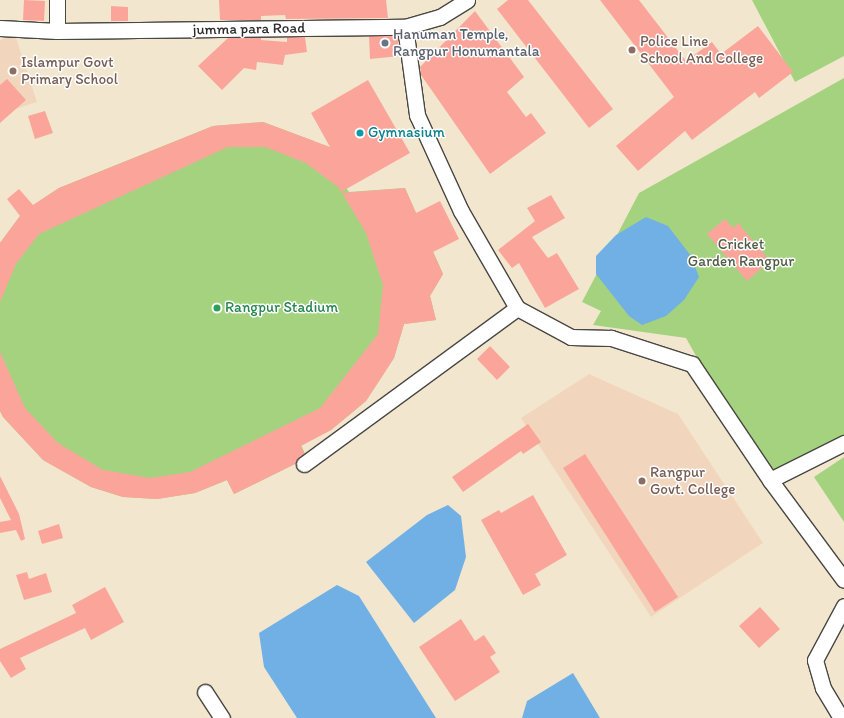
<!DOCTYPE html>
<html>
<head>
<meta charset="utf-8">
<style>
  body { margin:0 }
  #map { position:relative; width:844px; height:718px; overflow:hidden; background:#f2e7ce; font-family:Itim,sans-serif }
  div>[style] { position:absolute }
  .built>* { inset:0; background:#f2d5bd }
  .green>* { inset:0; background:#a5d27f }
  .water>* { inset:0; background:#71b0e4 }
  .building>* { inset:0; background:#fba59a }
  .roads { filter:drop-shadow(1px 0 #494743) drop-shadow(-1px 0 #494743) drop-shadow(0 1px #494743) drop-shadow(0 -1px #494743) }
  .street>* { height:15px; margin:-7.5px; padding:0 7.5px; transform-origin:7.5px; border-radius:7.5px; background:#fff }
  .dots>* { width:11px; height:11px; translate:-50% -50%; box-sizing:border-box; border:2px solid #fff; border-radius:50% }
  span { translate:-50% -50%; white-space:nowrap; text-align:center; line-height:1.15; -webkit-text-stroke:3px #fff; paint-order:stroke }
  .street-label { font-size:15px; color:#2b2b2b }
  .worship-label { font-size:15px; color:#5b616d }
  .left { translate:0 -50%; text-align:left }
  .education-label { font-size:15px; color:#785e54 }
  .culture-label { font-size:15px; color:#0d838f }
  .park-label { font-size:15px; color:#505d44 }
  .leisure-label { font-size:15px; color:#27864d }
</style>
</head>
<body>
<div id="map">
  <div class="built">
    <i style="clip-path:polygon(15px 35px,37px 102px,0 114px,0 40px)"></i>
    <i style="clip-path:polygon(589px 374px,678px 414px,763px 543px,651px 617px,521px 418px)"></i>
  </div>
  <div class="green">
    <i style="clip-path:polygon(752px 0,844px 0,844px 56px,795px 82px)"></i>
    <i style="clip-path:polygon(844px 78px,844px 447px,770px 488px,686px 338px,593px 325px,601px 311px,582px 302px,639px 193px)"></i>
    <i style="clip-path:polygon(263px 122px,314px 141px,349px 192px,405px 188px,443px 274px,430px 296px,436px 320px,404px 324px,394px 358px,366px 401px,331px 430px,301px 445px,307px 458px,234px 494px,227px 480px,195px 493px,157px 499px,123px 497px,91px 487px,43px 460px,3px 417px,0 411px,0 243px,23px 212px,59px 188px,213px 126px)"></i>
    <i style="clip-path:polygon(844px 457px,844px 522px,814px 477px)"></i>
  </div>
  <div class="water">
    <i style="clip-path:polygon(646px 217px,668px 226px,691px 256px,699px 277px,684px 300px,666px 316px,642px 325px,629px 316px,596px 274px,596px 256px,616px 235px)"></i>
    <i style="clip-path:polygon(448px 505px,461px 516px,466px 557px,455px 590px,414px 623px,366px 562px,427px 515px)"></i>
    <i style="clip-path:polygon(337px 585px,359px 596px,436px 718px,297px 718px,264px 667px,259px 633px)"></i>
    <i style="clip-path:polygon(573px 673px,600px 718px,522px 718px,527px 701px)"></i>
  </div>
  <div class="building">
    <i style="clip-path:polygon(24px 0,45px 1px,44px 21px,23px 20px)"></i>
    <i style="clip-path:polygon(219px 0,386px 0,388px 18px,286px 19px,285px 15px,261px 16px,261px 20px,220px 20px)"></i>
    <i style="clip-path:polygon(508px 0,528px 0,613px 109px,589px 128px,497px 9px)"></i>
    <i style="clip-path:polygon(600px 0,639px 0,686px 61px,712px 42px,721px 54px,758px 26px,793px 72px,759px 98px,755px 92px,692px 140px,685px 131px,638px 171px,616px 146px,674px 97px)"></i>
    <i style="clip-path:polygon(111px 6px,128px 7px,128px 21px,111px 21px)"></i>
    <i style="clip-path:polygon(475px 11px,524px 77px,507px 92px,526px 117px,531px 113px,546px 133px,490px 174px,421px 75px,420px 67px)"></i>
    <i style="clip-path:polygon(369px 36px,397px 36px,400px 56px,370px 59px)"></i>
    <i style="clip-path:polygon(287px 37px,305px 37px,307px 52px,285px 55px,283px 65px,257px 62px,256px 70px,244px 68px,222px 90px,198px 66px,228px 38px,261px 38px,261px 40px,287px 42px)"></i>
    <i style="clip-path:polygon(7px 79px,26px 100px,0 123px,0 85px)"></i>
    <i style="clip-path:polygon(368px 80px,410px 153px,341px 192px,338px 187px,306px 163px,265px 147px,228px 147px,39px 234px,16px 264px,0 302px,0 243px,20px 216px,7px 199px,19px 189px,33px 205px,59px 188px,213px 126px,263px 122px,330px 147px,311px 113px)"></i>
    <i style="clip-path:polygon(45px 111px,53px 133px,35px 139px,28px 116px)"></i>
    <i style="clip-path:polygon(405px 188px,416px 213px,440px 201px,459px 239px,433px 252px,443px 274px,430px 296px,436px 320px,404px 324px,394px 358px,366px 401px,331px 430px,301px 446px,304px 453px,295px 464px,234px 494px,227px 480px,195px 493px,157px 499px,123px 497px,91px 487px,43px 460px,3px 417px,0 411px,0 352px,25px 408px,58px 443px,103px 470px,150px 478px,190px 472px,320px 408px,378px 334px,383px 285px,366px 233px,342px 193px)"></i>
    <i style="clip-path:polygon(551px 195px,565px 218px,532px 237px,548px 258px,557px 253px,579px 289px,545px 308px,519px 263px,512px 268px,498px 250px,535px 221px,527px 208px)"></i>
    <i style="clip-path:polygon(725px 219px,733px 228px,738px 223px,770px 261px,747px 281px,707px 234px)"></i>
    <i style="clip-path:polygon(490px 346px,510px 367px,497px 380px,477px 359px)"></i>
    <i style="clip-path:polygon(528px 424px,541px 442px,523px 454px,521px 451px,463px 492px,452px 477px)"></i>
    <i style="clip-path:polygon(585px 454px,678px 597px,655px 612px,563px 468px)"></i>
    <i style="clip-path:polygon(0 476px,19px 514px,25px 539px,21px 541px,16px 530px,0 533px,0 522px,11px 520px,0 498px)"></i>
    <i style="clip-path:polygon(533px 495px,567px 555px,535px 574px,541px 585px,523px 595px,481px 520px,499px 510px,501px 513px)"></i>
    <i style="clip-path:polygon(59px 524px,63px 538px,42px 544px,38px 531px)"></i>
    <i style="clip-path:polygon(27px 572px,29px 579px,46px 573px,52px 592px,24px 600px,16px 575px)"></i>
    <i style="clip-path:polygon(105px 587px,124px 622px,91px 640px,85px 628px,20px 658px,26px 669px,11px 678px,0 661px,0 649px,76px 613px,72px 605px)"></i>
    <i style="clip-path:polygon(760px 607px,780px 629px,759px 648px,739px 626px)"></i>
    <i style="clip-path:polygon(461px 619px,475px 641px,484px 635px,496px 653px,490px 657px,500px 672px,455px 701px,419px 647px)"></i>
  </div>
  <div class="roads">
    <div class="street">
      <i style="left:57px;top:0;width:31px;rotate:90deg"></i>
      <i style="left:57px;top:31px;width:348px;rotate:-0.7deg"></i>
      <i style="left:405px;top:27px;width:36px;rotate:-16deg"></i>
      <i style="left:440px;top:17px;width:32px;rotate:-32deg"></i>
      <i style="left:405px;top:27px;width:89px;rotate:82.2deg"></i>
      <i style="left:417px;top:115px;width:106px;rotate:65.4deg"></i>
      <i style="left:461px;top:211px;width:112px;rotate:60deg"></i>
      <i style="left:517px;top:308px;width:61px;rotate:28.2deg"></i>
      <i style="left:571px;top:337px;width:40px;rotate:1.4deg"></i>
      <i style="left:611px;top:338px;width:85px;rotate:17.8deg"></i>
      <i style="left:692px;top:364px;width:140px;rotate:56.1deg"></i>
      <i style="left:770px;top:480px;width:124px;rotate:53.5deg"></i>
      <i style="left:0;top:28px;width:57px;rotate:3deg"></i>
      <i style="left:304px;top:464px;width:264px;rotate:-36.2deg"></i>
      <i style="left:770px;top:480px;width:83px;rotate:-26.6deg"></i>
      <i style="left:205px;top:692px;width:31px;rotate:57deg"></i>
      <i style="left:841px;top:718px;width:35px;rotate:-121deg"></i>
      <i style="left:823px;top:688px;width:29px;rotate:-106deg"></i>
      <i style="left:815px;top:660px;width:61px;rotate:-61.8deg"></i>
    </div>
  </div>
  <div class="dots">
    <i style="left:385px;top:43px;background:#6b7280"></i>
    <i style="left:632px;top:50px;background:#8d6e63"></i>
    <i style="left:13px;top:71px;background:#8d6e63"></i>
    <i style="left:360px;top:133px;background:#0f9aa8"></i>
    <i style="left:217px;top:308px;background:#2e9e5b"></i>
    <i style="left:642px;top:481px;background:#8d6e63"></i>
  </div>
  <div class="street-label">
    <span style="left:249px;top:29px;rotate:-1deg">jumma para Road</span>
  </div>
  <div class="worship-label">
    <span class="left" style="left:393px;top:43px">Hanuman Temple,<br>Rangpur Honumantala</span>
  </div>
  <div class="education-label">
    <span class="left" style="left:640px;top:50px">Police Line<br>School And College</span>
    <span class="left" style="left:21px;top:71px">Islampur Govt<br>Primary School</span>
    <span class="left" style="left:650px;top:481px">Rangpur<br>Govt. College</span>
  </div>
  <div class="culture-label">
    <span class="left" style="left:368px;top:133px">Gymnasium</span>
  </div>
  <div class="park-label">
    <span style="left:741px;top:253px">Cricket<br>Garden Rangpur</span>
  </div>
  <div class="leisure-label">
    <span class="left" style="left:225px;top:308px">Rangpur Stadium</span>
  </div>
</div>
</body>
</html>
